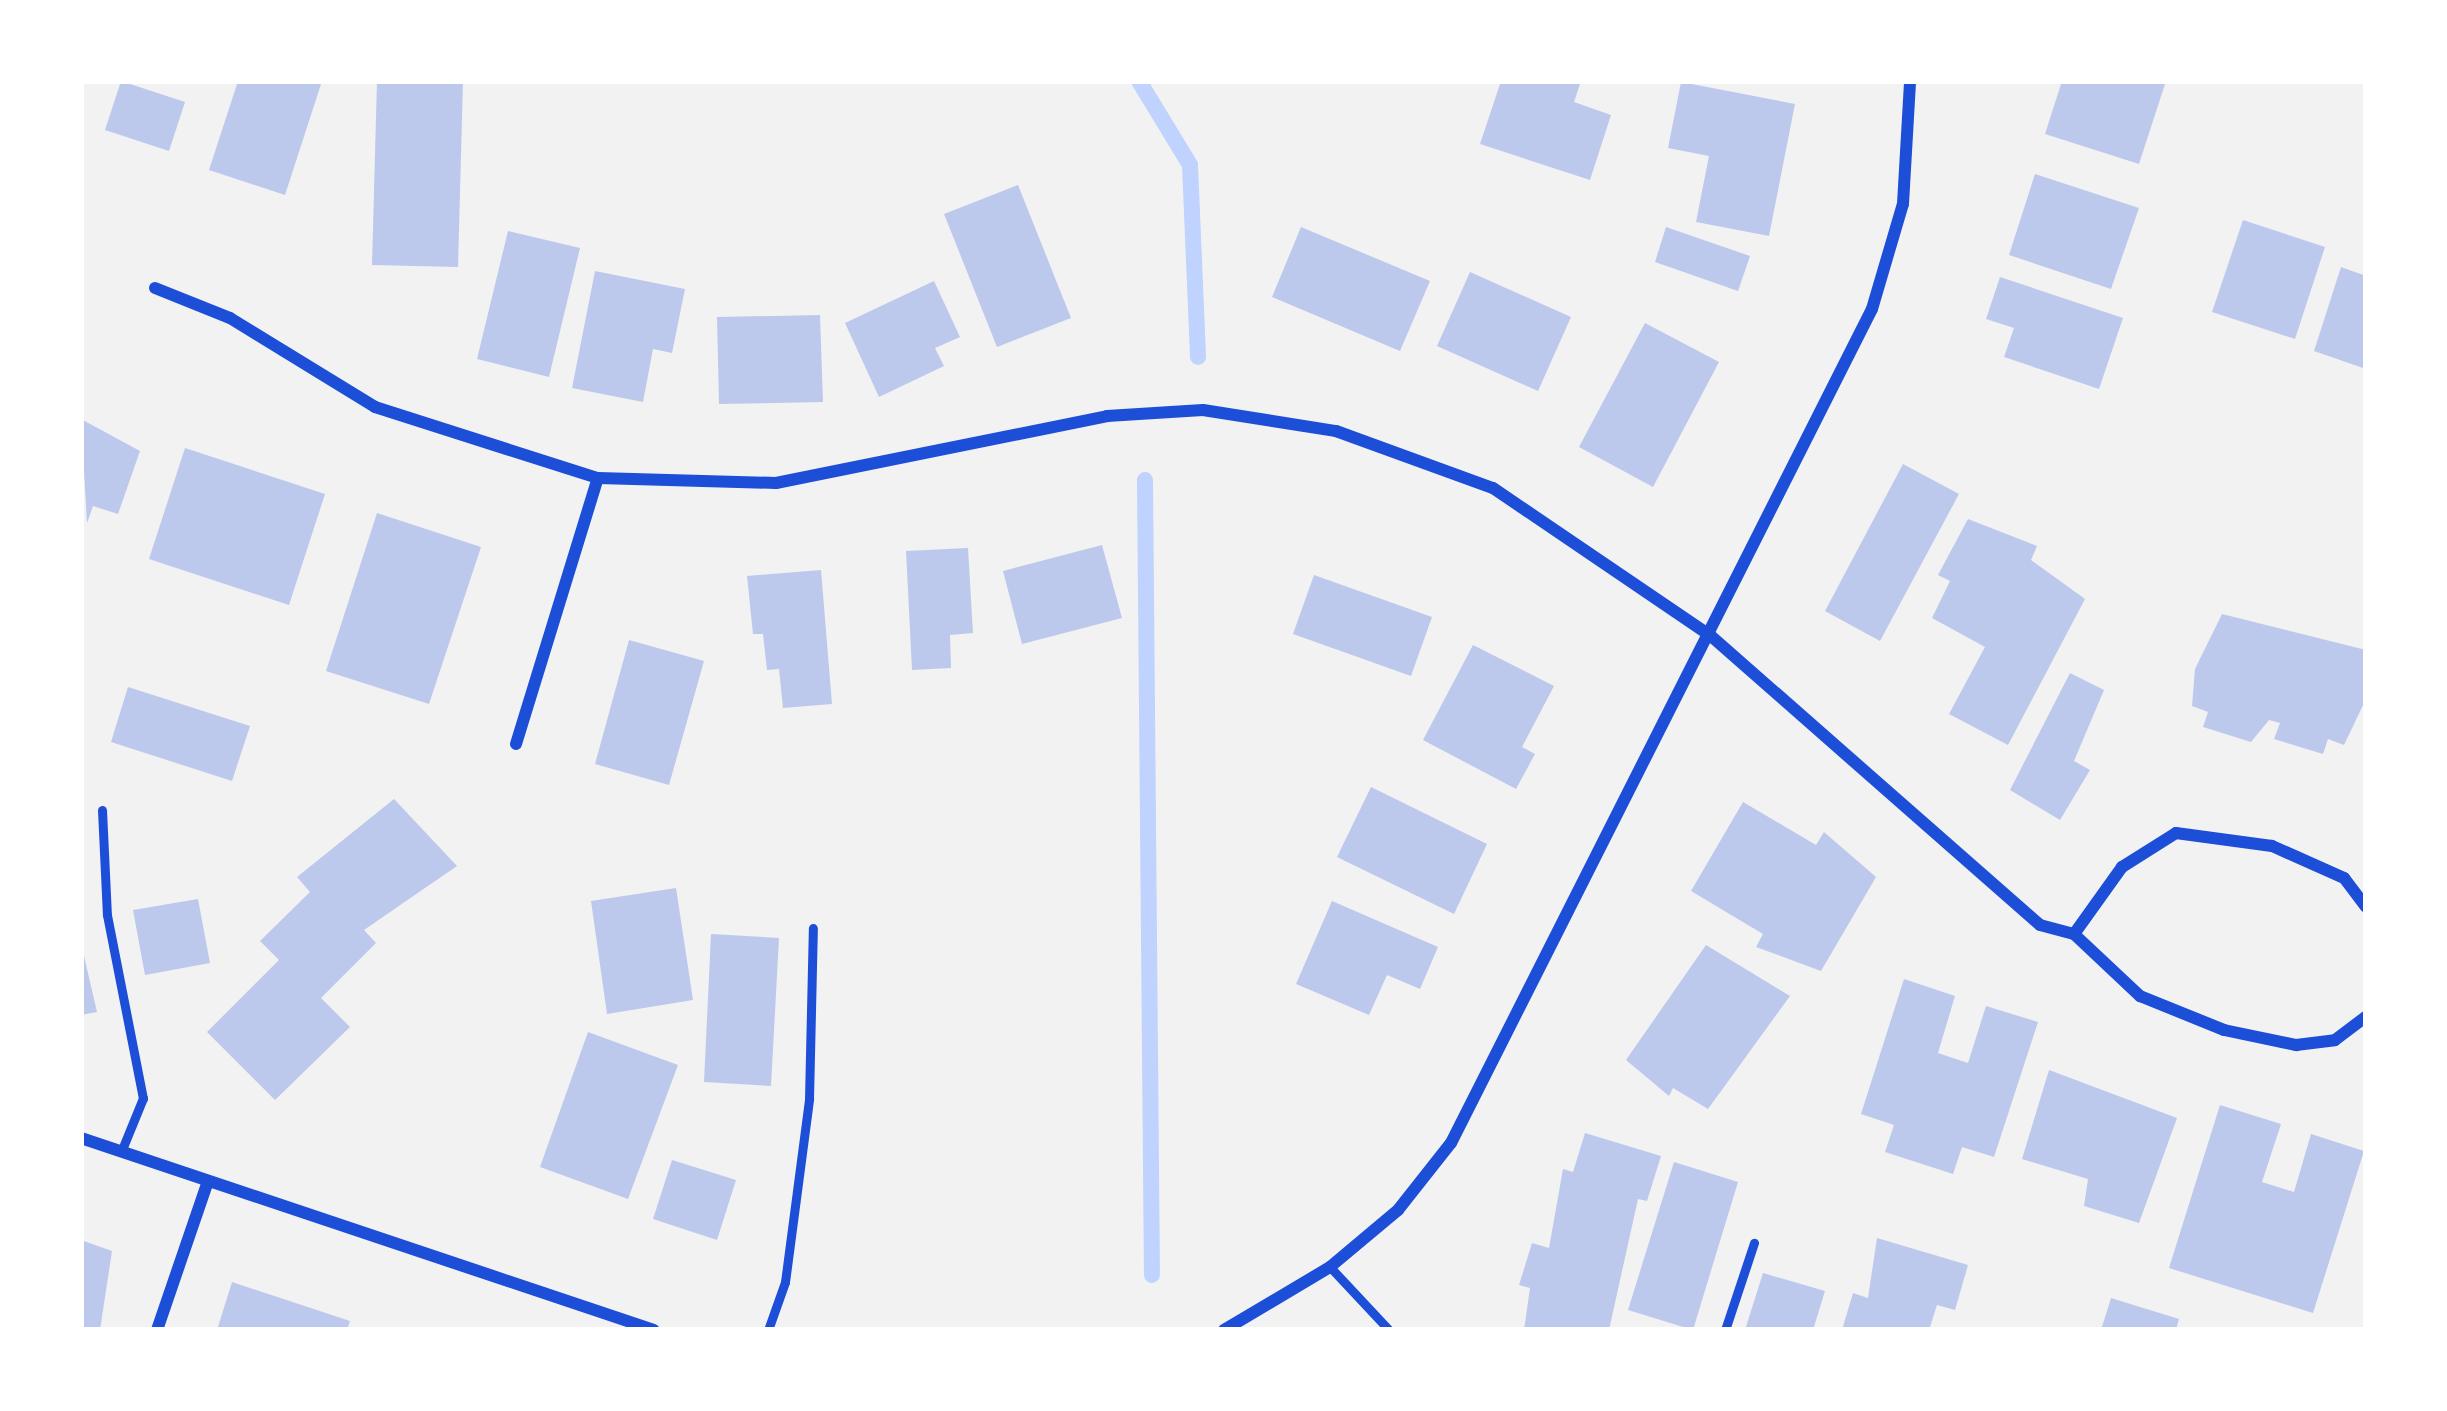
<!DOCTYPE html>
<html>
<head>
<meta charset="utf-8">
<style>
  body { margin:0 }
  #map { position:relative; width:2447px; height:1411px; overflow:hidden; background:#f2f2f2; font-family:"Varela Round",sans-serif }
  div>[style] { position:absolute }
  .stream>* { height:16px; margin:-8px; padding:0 8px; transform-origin:8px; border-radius:8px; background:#bfd3fe }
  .building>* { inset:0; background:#bdc9ec }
  .service>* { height:9px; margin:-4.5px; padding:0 4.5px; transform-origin:4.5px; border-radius:4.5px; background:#1d4ed8 }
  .minor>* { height:12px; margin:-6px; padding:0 6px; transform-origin:6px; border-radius:6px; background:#1d4ed8 }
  span { translate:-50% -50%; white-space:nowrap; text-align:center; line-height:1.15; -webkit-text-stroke:9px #fff; paint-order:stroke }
  .frame { position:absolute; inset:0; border:84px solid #fff; pointer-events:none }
</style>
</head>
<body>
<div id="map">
  <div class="stream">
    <i style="left:1139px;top:81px;width:98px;rotate:58.7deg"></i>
    <i style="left:1190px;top:165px;width:192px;rotate:87.6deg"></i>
    <i style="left:1145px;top:480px;width:795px;rotate:89.5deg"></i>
  </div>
  <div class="building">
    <i style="clip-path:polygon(121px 81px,185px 102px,169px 151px,105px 130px)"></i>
    <i style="clip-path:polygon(238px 81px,322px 81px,285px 195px,209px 170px)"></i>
    <i style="clip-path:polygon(377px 81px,463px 81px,458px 267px,372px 265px)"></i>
    <i style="clip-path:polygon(1501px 81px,1581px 81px,1574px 102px,1611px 115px,1590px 180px,1480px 144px)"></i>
    <i style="clip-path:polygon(2062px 81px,2165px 84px,2139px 164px,2045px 134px)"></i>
    <i style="clip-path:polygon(1681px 82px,1795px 104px,1769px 236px,1696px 222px,1709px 156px,1668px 148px)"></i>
    <i style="clip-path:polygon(2035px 174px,2139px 208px,2111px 289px,2009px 255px)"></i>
    <i style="clip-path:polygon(1018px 185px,1071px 318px,997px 347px,944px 214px)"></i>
    <i style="clip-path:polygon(2243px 220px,2325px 247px,2295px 339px,2212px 312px)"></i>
    <i style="clip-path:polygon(1301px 227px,1430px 281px,1400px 351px,1272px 297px)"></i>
    <i style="clip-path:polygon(1666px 227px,1750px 256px,1738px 291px,1655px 262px)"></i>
    <i style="clip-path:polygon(508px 231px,580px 248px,549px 377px,477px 359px)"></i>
    <i style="clip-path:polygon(2341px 267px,2366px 276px,2366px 369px,2314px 351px)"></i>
    <i style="clip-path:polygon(595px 271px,685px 289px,672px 353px,653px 349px,643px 402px,572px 388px)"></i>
    <i style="clip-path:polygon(1470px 272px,1571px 317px,1538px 391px,1437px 346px)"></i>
    <i style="clip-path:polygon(2000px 277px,2123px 318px,2099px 389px,2004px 357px,2014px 328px,1986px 319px)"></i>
    <i style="clip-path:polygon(934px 281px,960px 337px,935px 348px,944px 366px,879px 397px,845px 323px)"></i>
    <i style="clip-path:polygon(820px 315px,823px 402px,719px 404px,717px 317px)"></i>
    <i style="clip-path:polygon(1645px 323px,1719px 362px,1653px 487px,1579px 447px)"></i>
    <i style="clip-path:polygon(81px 419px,140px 451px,118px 514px,93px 506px,87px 523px)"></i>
    <i style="clip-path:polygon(185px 448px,325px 494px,289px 605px,149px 559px)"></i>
    <i style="clip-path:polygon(1903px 464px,1959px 494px,1880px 641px,1825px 611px)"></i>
    <i style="clip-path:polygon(377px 513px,481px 547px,429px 704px,326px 671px)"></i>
    <i style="clip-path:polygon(1968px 519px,2037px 546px,2031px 560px,2085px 599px,2008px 745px,1949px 714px,1985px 647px,1932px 618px,1950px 581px,1938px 575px)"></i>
    <i style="clip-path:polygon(1102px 545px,1122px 618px,1022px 644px,1003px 571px)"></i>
    <i style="clip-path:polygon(968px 548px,973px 633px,950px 635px,951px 668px,912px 670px,906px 551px)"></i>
    <i style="clip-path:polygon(821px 570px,832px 704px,783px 708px,779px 669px,767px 670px,763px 634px,753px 634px,747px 576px)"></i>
    <i style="clip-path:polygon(1314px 575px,1432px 617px,1411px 676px,1293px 634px)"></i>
    <i style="clip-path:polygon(2222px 614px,2366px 650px,2366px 699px,2344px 745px,2328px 739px,2323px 754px,2274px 739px,2280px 723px,2269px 720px,2251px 742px,2203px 727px,2208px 712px,2192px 706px,2195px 669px)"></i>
    <i style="clip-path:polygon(629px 640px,704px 661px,669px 785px,595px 764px)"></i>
    <i style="clip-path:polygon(1473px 645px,1554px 686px,1522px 747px,1535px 754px,1516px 789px,1423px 740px)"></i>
    <i style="clip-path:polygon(2070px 673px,2104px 690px,2074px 761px,2090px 770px,2060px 820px,2010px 790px)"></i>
    <i style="clip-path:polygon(128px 687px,250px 726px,232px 781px,111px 742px)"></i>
    <i style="clip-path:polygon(1371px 787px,1487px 844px,1454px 914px,1337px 857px)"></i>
    <i style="clip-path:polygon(394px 799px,457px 866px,364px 930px,376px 943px,321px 998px,350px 1027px,275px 1100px,207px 1032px,279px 960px,260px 941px,310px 892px,297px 877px)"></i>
    <i style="clip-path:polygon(1743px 802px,1816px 845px,1824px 832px,1876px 877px,1821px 971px,1756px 947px,1763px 934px,1691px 891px)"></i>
    <i style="clip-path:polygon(676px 888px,693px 1000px,607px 1014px,591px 901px)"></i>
    <i style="clip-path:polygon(198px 899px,210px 963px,145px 975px,133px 910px)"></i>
    <i style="clip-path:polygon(1332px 901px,1438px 947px,1420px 989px,1387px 975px,1369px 1015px,1296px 984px)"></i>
    <i style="clip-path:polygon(711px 934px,779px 938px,771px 1086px,704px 1082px)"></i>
    <i style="clip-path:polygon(81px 943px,97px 1012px,81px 1015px)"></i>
    <i style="clip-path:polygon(1706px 945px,1790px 996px,1708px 1109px,1673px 1088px,1669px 1096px,1626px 1060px)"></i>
    <i style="clip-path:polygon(1904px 979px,1955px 996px,1938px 1053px,1968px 1063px,1986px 1006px,2038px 1022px,1994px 1157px,1962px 1147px,1953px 1174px,1885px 1152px,1894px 1125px,1861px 1114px)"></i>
    <i style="clip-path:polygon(588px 1032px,678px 1065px,628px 1199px,540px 1167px)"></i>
    <i style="clip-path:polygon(2049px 1070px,2177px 1118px,2139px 1223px,2084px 1206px,2088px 1179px,2022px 1159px)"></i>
    <i style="clip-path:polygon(2220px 1105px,2281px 1124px,2262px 1182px,2294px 1192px,2311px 1134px,2364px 1151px,2313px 1313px,2169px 1268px)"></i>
    <i style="clip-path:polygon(1585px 1133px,1661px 1156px,1647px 1201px,1638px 1199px,1609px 1330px,1524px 1330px,1530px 1288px,1519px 1285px,1532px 1243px,1549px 1248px,1563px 1169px,1573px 1172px)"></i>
    <i style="clip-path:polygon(672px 1160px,736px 1180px,717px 1240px,653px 1219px)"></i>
    <i style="clip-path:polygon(1674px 1162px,1738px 1182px,1693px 1330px,1628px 1310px)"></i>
    <i style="clip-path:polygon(1877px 1238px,1968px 1265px,1955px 1310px,1937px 1305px,1929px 1330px,1842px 1330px,1853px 1293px,1868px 1298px)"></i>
    <i style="clip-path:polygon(81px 1240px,112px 1251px,100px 1330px,81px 1330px)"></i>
    <i style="clip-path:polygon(1763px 1273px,1825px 1291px,1813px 1330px,1745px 1330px)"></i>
    <i style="clip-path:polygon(232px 1282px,350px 1321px,347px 1330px,217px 1330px)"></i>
    <i style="clip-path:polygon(2111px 1298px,2179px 1319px,2176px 1330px,2101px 1330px)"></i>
  </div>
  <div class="service">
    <i style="left:102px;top:810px;width:105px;rotate:87.3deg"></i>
    <i style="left:107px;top:915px;width:187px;rotate:78.9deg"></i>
    <i style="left:143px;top:1098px;width:58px;rotate:112.2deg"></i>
    <i style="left:1330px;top:1267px;width:86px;rotate:46.9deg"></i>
    <i style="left:768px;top:1330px;width:51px;rotate:-70.5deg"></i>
    <i style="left:785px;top:1282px;width:185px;rotate:-82.5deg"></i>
    <i style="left:809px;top:1099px;width:171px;rotate:-88.7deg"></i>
    <i style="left:1725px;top:1330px;width:92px;rotate:-71.6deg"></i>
  </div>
  <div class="minor">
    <i style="left:155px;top:288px;width:81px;rotate:21.8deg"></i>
    <i style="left:230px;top:318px;width:170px;rotate:31.5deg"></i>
    <i style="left:375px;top:407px;width:234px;rotate:17.7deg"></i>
    <i style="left:598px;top:478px;width:178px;rotate:1.6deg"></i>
    <i style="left:776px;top:483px;width:338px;rotate:-11.4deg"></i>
    <i style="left:1107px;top:416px;width:96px;rotate:-3.6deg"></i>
    <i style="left:1203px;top:410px;width:135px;rotate:9deg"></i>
    <i style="left:1336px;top:431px;width:167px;rotate:20deg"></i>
    <i style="left:1493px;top:488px;width:263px;rotate:34.2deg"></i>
    <i style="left:1711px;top:636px;width:438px;rotate:41.3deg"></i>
    <i style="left:2040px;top:925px;width:35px;rotate:15deg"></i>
    <i style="left:516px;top:744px;width:278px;rotate:-72.9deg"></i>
    <i style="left:2366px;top:907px;width:36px;rotate:-127deg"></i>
    <i style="left:2344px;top:878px;width:79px;rotate:-156deg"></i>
    <i style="left:2272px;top:846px;width:97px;rotate:-172.3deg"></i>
    <i style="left:2176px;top:833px;width:64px;rotate:147.8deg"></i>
    <i style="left:2122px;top:867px;width:82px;rotate:125.6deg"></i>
    <i style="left:2074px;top:934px;width:91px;rotate:43.2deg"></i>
    <i style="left:2140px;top:996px;width:91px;rotate:22deg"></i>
    <i style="left:2224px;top:1030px;width:74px;rotate:11.8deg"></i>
    <i style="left:2296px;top:1045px;width:39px;rotate:-7deg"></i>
    <i style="left:2335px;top:1040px;width:39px;rotate:-37deg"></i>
    <i style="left:81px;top:1138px;width:604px;rotate:18.52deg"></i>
    <i style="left:157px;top:1330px;width:157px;rotate:-71.1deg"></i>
    <i style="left:1224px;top:1330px;width:123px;rotate:-30.7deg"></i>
    <i style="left:1330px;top:1267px;width:89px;rotate:-40deg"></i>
    <i style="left:1398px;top:1210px;width:85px;rotate:-51.7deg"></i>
    <i style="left:1451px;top:1143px;width:934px;rotate:-63.22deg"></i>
    <i style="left:1872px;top:309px;width:109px;rotate:-73.6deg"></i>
    <i style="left:1903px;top:204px;width:123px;rotate:-86.7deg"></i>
  </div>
  <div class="frame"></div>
</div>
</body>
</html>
